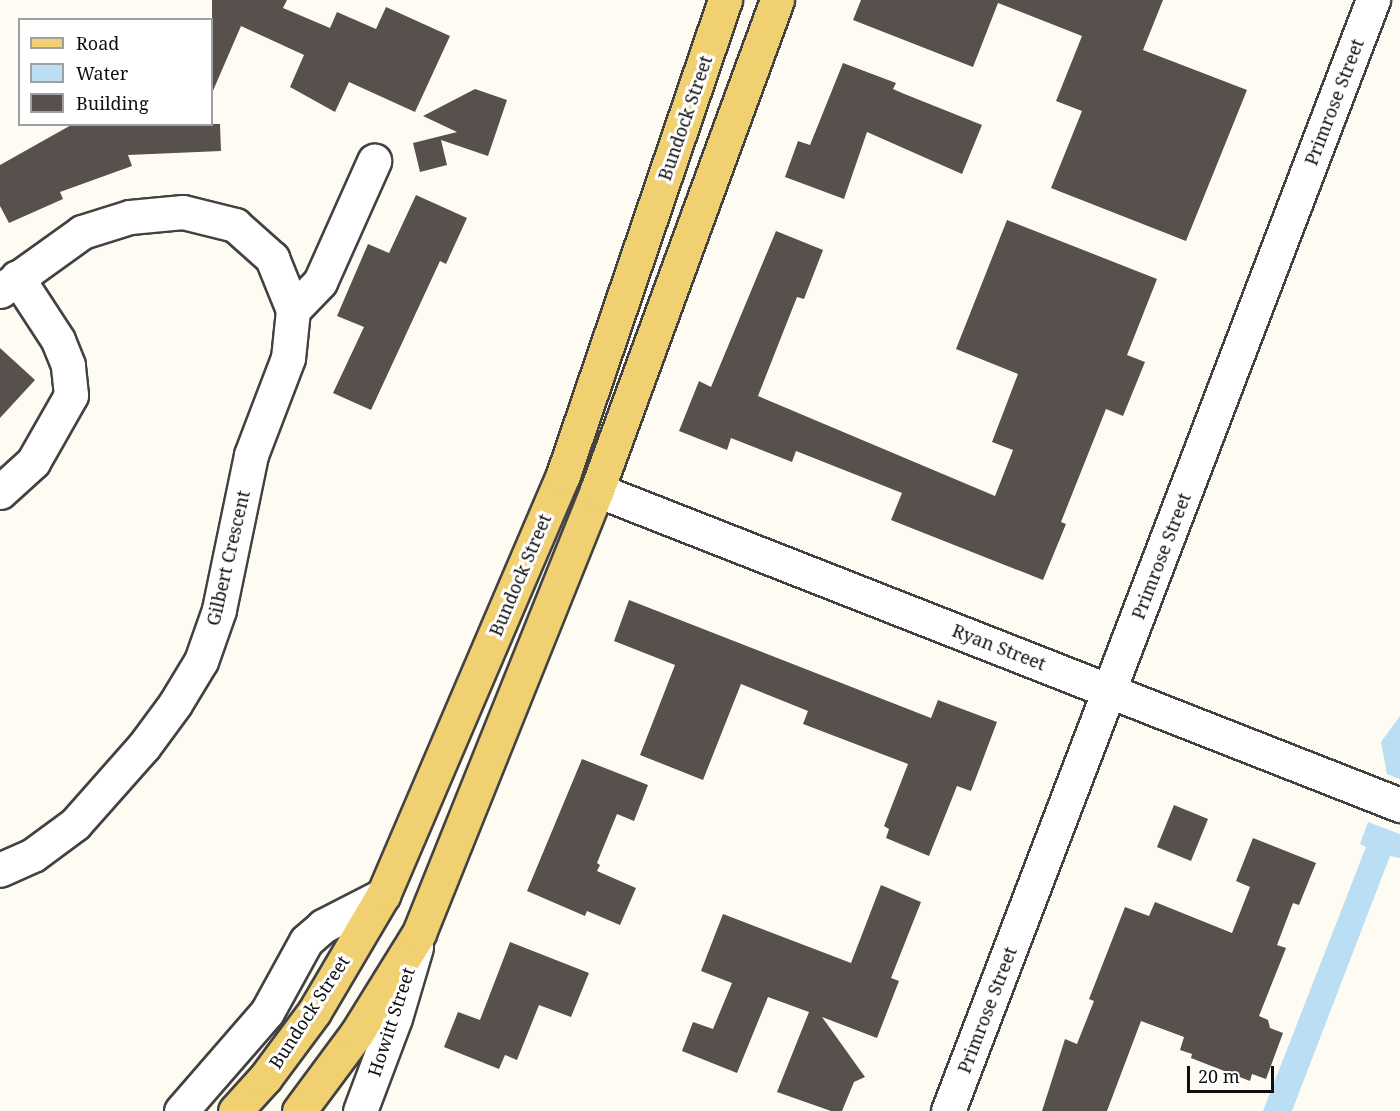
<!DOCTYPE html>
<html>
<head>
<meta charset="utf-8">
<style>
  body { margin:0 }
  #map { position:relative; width:1400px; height:1111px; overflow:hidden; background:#fefcf2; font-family:"Noto Serif",serif }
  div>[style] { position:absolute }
  .water>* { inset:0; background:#badef3 }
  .building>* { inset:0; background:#57504c }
  .roads { filter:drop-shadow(2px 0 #424242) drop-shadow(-2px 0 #424242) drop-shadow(0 2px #424242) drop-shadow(0 -2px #424242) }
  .minor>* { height:33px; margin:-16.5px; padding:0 16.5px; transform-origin:16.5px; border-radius:16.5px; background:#fff }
  .major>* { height:33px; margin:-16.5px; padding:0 16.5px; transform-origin:16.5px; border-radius:16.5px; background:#f0d070 }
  span { translate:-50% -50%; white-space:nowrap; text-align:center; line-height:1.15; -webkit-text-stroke:6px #fff; paint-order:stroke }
  .street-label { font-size:18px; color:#0f0f0f }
  .legend { position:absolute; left:18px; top:18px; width:195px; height:108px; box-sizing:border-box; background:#fff; border:2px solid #9f9f9f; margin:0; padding:8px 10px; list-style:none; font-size:18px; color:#0f0f0f }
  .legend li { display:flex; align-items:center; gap:12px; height:30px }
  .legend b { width:30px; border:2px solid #9f9f9f }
  .scale { position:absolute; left:1187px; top:1066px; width:87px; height:27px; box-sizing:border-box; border:3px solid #0f0f0f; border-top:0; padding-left:8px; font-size:18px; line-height:21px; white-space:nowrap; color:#0f0f0f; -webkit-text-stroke:4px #fff; paint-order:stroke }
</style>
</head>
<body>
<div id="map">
  <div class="water">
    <i style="clip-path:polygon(1400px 716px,1400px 779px,1387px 774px,1381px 742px)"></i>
    <i style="clip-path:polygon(1368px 822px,1400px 834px,1400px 858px,1390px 856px,1292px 1111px,1263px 1111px,1366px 847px,1360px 844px)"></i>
  </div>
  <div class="building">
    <i style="clip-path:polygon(212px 0,287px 0,283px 8px,330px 28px,337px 12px,376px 29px,386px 7px,450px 36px,415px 112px,349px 82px,335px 112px,290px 87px,304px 55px,241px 26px,212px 93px)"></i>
    <i style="clip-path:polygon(861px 0,1163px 0,1143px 50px,1247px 90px,1186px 241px,1051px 188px,1082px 111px,1056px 101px,1082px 36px,998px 3px,973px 67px,853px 20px)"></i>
    <i style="clip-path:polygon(843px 63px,896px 83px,893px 89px,902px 93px,982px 125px,962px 174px,867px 132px,844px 199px,785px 177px,798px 141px,810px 145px)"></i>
    <i style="clip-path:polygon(475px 89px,507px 100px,488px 156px,441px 140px,447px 165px,420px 172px,413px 143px,457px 132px,423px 116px)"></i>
    <i style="clip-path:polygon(73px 124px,220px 124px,221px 151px,128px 155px,132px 166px,60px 192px,63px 199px,9px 223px,0 206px,0 165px)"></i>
    <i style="clip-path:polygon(416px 195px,467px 218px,446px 264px,440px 261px,371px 410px,333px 393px,364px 327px,337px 316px,368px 244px,389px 253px)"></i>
    <i style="clip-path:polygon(1007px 220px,1157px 279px,1127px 355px,1145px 362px,1123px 416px,1106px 409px,1061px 522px,1066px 524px,1043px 580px,891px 520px,902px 493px,796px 451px,792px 462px,731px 438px,727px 450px,679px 431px,699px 381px,711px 387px,776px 231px,823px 250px,804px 299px,797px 297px,758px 396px,995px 496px,1013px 450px,992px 442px,1018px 374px,956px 349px)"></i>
    <i style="clip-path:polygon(0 348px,35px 380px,0 418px)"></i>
    <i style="clip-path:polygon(629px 600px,931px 718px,938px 700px,997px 722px,971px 791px,957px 786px,929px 856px,886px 838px,889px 829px,884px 826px,908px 764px,803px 724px,808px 711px,741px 684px,703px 780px,640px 755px,675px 665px,614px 641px)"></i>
    <i style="clip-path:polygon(582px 759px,648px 785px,634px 821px,617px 814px,597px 863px,600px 865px,597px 871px,636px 888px,620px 925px,587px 911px,585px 916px,527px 891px)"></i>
    <i style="clip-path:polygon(1174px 805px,1208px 819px,1191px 861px,1157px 847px)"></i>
    <i style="clip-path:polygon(1253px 838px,1316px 863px,1299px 905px,1293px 903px,1277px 945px,1286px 948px,1259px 1016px,1268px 1020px,1270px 1028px,1283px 1033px,1266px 1079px,1252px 1074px,1250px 1081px,1191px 1058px,1192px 1054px,1180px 1050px,1184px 1037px,1141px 1021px,1107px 1111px,1042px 1111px,1065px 1039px,1077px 1044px,1094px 1001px,1089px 999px,1125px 907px,1149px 916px,1155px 902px,1232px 933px,1250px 887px,1236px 881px)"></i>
    <i style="clip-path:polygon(881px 885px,921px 902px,891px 978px,899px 981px,877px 1038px,822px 1017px,865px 1077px,854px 1082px,842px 1111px,831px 1111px,777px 1092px,809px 1012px,768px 997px,737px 1073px,682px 1051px,693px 1022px,713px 1029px,732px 983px,701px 971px,723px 914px,851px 963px)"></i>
    <i style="clip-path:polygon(510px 942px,589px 973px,571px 1017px,539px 1005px,517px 1060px,505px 1055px,499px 1069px,444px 1047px,458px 1012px,480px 1020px)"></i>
  </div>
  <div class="roads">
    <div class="minor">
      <i style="left:0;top:291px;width:101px;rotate:-35.7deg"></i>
      <i style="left:82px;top:232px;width:50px;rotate:-17.4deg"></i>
      <i style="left:130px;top:217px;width:53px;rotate:-5.4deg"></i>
      <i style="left:183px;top:212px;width:54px;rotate:14deg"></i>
      <i style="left:235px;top:225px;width:50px;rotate:41.7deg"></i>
      <i style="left:272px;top:258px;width:56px;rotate:68deg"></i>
      <i style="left:293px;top:310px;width:48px;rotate:95.9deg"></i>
      <i style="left:288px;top:358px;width:104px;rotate:110.9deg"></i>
      <i style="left:251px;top:455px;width:158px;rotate:101.7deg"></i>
      <i style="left:219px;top:610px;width:54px;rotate:109.4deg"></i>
      <i style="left:201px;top:661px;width:50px;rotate:121.2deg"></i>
      <i style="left:175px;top:704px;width:52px;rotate:126.4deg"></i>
      <i style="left:144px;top:746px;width:104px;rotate:131.5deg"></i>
      <i style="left:75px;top:824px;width:52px;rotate:143.6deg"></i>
      <i style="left:33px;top:855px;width:36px;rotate:156deg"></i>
      <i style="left:293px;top:310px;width:39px;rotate:-46deg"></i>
      <i style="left:320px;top:282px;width:133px;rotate:-65.9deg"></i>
      <i style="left:597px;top:490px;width:863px;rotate:21.42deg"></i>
      <i style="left:0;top:492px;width:45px;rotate:-42.3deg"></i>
      <i style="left:33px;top:462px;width:77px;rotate:-60.4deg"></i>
      <i style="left:71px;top:395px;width:30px;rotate:-96deg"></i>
      <i style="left:68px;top:365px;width:27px;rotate:-112deg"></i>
      <i style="left:58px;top:340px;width:75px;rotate:-123.1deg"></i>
      <i style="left:181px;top:1111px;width:131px;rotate:-49deg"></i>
      <i style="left:267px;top:1012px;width:81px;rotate:-61.2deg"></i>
      <i style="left:306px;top:941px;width:23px;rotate:-41deg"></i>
      <i style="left:323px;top:926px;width:68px;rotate:-27.3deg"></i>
      <i style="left:360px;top:1111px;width:99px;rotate:-69.4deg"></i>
      <i style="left:395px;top:1018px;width:74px;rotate:-73.5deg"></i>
      <i style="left:948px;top:1111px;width:1190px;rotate:-69.07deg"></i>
    </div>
    <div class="major">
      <i style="left:235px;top:1111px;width:45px;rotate:-47.7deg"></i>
      <i style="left:265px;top:1078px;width:82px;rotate:-53.4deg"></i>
      <i style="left:314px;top:1012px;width:136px;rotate:-59.5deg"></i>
      <i style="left:383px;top:895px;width:457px;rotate:-66.8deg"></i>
      <i style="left:563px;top:475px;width:502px;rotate:-71.17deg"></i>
      <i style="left:299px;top:1111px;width:97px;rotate:-53.4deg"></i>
      <i style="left:357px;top:1033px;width:118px;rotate:-58.2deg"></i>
      <i style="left:419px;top:933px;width:477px;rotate:-68.1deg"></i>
      <i style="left:597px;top:490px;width:522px;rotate:-69.83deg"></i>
    </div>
  </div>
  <div class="street-label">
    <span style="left:1334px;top:102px;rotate:-69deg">Primrose Street</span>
    <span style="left:685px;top:118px;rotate:-71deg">Bundock Street</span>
    <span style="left:1161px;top:556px;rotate:-69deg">Primrose Street</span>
    <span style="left:228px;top:558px;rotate:-77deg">Gilbert Crescent</span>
    <span style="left:520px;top:575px;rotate:-67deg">Bundock Street</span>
    <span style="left:999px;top:647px;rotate:21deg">Ryan Street</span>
    <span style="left:987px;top:1010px;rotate:-69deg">Primrose Street</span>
    <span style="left:309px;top:1012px;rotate:-57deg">Bundock Street</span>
    <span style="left:391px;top:1022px;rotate:-72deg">Howitt Street</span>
  </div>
  <ul class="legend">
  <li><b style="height:8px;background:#f0d070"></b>Road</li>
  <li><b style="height:16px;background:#badef3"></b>Water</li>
  <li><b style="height:16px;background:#57504c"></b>Building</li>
  </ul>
  <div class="scale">20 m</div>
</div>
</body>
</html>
